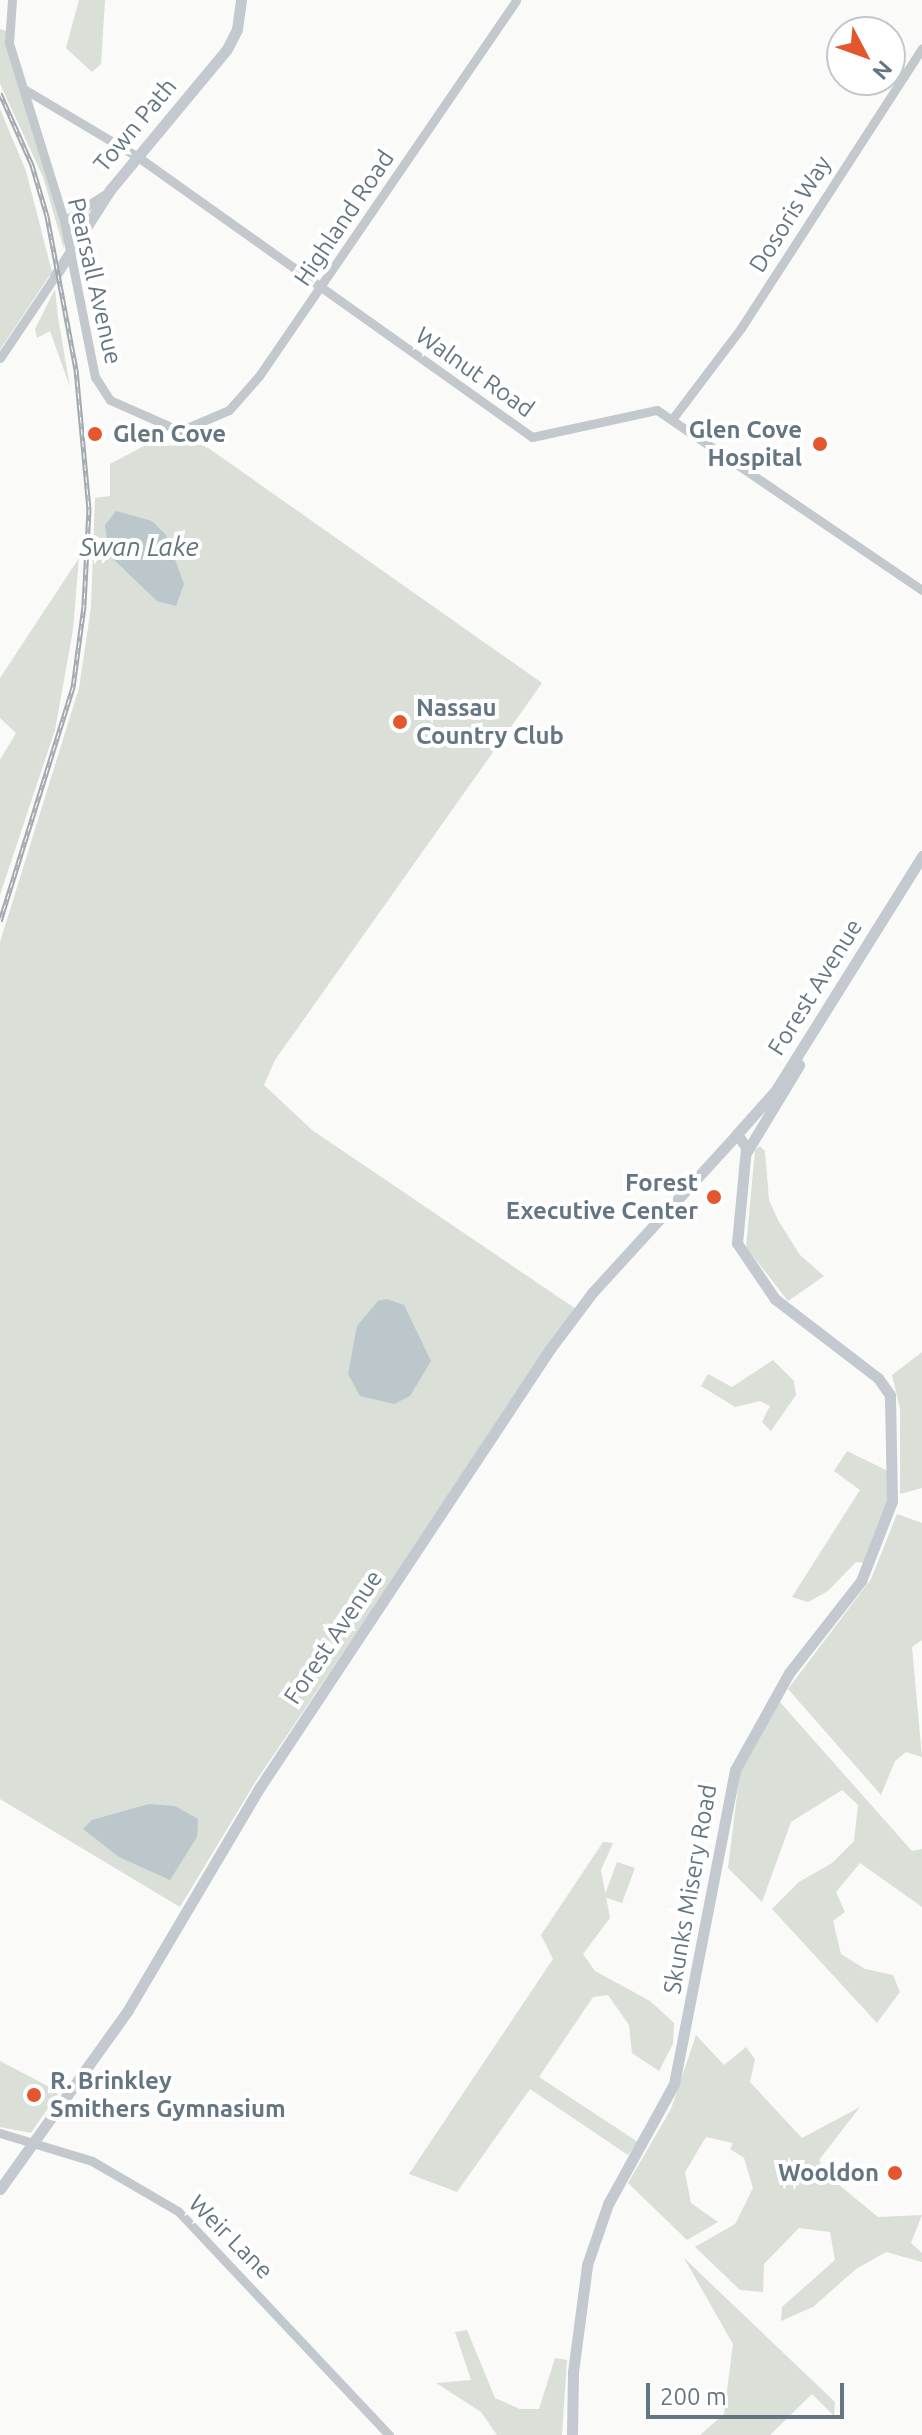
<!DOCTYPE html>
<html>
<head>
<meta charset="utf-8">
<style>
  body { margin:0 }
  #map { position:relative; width:922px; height:2435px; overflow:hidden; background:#fafaf8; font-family:Ubuntu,sans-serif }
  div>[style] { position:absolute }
  .green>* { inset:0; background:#dadfd7 }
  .water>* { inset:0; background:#bbc7cb }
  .minor>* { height:9px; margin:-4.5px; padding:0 4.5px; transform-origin:4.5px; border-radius:4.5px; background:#c3c8cc }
  .major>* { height:11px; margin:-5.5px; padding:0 5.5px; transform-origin:5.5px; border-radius:5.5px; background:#c3c9ce }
  .rail>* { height:5px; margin-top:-2.5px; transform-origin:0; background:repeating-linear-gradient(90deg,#fff 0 6px,#a2aab0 0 12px); box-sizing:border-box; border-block:2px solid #a2aab0 }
  .dots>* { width:22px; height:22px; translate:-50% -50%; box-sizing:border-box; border:4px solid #fff; border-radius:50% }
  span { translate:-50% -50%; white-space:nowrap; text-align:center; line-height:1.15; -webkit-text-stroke:8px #fff; paint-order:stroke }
  .street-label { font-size:24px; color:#657683 }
  .poi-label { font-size:24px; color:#657683; font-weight:700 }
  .right { translate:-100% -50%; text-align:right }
  .left { translate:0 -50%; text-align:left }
  .water-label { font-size:26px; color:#60757c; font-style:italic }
  .north { position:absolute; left:826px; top:16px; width:80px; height:80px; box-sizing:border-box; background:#fff; border:2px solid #c1c8cd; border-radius:50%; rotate:131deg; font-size:22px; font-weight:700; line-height:32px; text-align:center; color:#657683 }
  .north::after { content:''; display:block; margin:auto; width:28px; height:36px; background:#e4572e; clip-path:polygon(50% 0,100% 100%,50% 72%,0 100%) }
  .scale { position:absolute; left:646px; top:2383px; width:198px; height:36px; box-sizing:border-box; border:4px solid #657683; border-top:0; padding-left:10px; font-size:24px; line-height:28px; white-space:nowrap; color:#657683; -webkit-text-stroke:6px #fff; paint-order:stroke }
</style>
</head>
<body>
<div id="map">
  <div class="green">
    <i style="clip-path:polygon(79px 0,105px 0,101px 64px,92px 72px,66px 48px)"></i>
    <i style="clip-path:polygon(0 29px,9px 32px,65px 224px,64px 249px,43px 177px,0 84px)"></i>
    <i style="clip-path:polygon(0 109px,26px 171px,52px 272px,0 350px)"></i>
    <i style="clip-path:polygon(55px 289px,58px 317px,70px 387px,50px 331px,37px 338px,35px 329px)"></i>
    <i style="clip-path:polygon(204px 445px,542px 683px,275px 1060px,264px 1085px,312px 1130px,576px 1309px,256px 1781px,180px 1907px,0 1799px,0 942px,79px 688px,91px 607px,95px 498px,110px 496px,110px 464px,144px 446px)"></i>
    <i style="clip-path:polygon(79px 558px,73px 630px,55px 730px,0 895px,0 760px,16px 733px,0 718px,0 678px)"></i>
    <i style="clip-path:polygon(760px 1146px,765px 1151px,769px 1200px,778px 1220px,800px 1255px,824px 1276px,788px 1301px,746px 1247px,755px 1150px)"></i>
    <i style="clip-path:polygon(922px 1352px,922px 1488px,900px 1494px,900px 1409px,892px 1375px)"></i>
    <i style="clip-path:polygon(773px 1360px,794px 1381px,796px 1395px,771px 1431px,762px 1422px,770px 1406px,760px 1401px,735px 1407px,701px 1386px,708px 1374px,732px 1387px)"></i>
    <i style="clip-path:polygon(847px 1451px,888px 1471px,887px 1503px,867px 1563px,856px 1562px,828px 1591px,808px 1602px,792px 1597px,860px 1490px,834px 1471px)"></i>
    <i style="clip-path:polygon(897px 1514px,922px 1523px,922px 1640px,912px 1647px,922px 1757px,906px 1752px,895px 1761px,881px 1795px,788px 1689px,871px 1579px)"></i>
    <i style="clip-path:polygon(779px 1701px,912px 1851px,922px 1849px,922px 1907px,860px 1863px,836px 1892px,845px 1912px,833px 1921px,841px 1954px,865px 1969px,893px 1975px,900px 1992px,877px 2023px,772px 1909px,799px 1882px,832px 1863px,854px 1841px,858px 1805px,842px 1790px,791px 1822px,762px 1902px,728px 1868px,740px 1771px)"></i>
    <i style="clip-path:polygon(603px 1842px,613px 1843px,601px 1870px,610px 1918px,583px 1954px,595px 1971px,650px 2001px,674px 2023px,673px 2044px,659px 2071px,632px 2053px,629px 2025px,608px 1995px,593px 1997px,539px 2077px,638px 2142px,628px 2155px,530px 2089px,457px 2192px,409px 2174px,553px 1959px,541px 1935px)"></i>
    <i style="clip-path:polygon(617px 1862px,635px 1868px,622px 1903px,604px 1897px)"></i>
    <i style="clip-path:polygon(696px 2035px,724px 2065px,746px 2047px,755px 2059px,750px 2082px,802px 2138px,860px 2107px,819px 2160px,827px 2175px,878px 2217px,922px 2215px,911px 2243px,922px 2253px,922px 2262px,886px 2252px,856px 2269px,813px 2307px,781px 2321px,782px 2307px,835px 2260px,830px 2232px,799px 2228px,764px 2264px,763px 2292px,740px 2290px,695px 2247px,735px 2224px,753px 2188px,744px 2158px,730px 2149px,733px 2143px,706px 2137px,685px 2172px,691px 2203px,718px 2222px,687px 2240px,628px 2183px,671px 2109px)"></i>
    <i style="clip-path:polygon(0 2061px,59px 2092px,31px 2133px,0 2127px)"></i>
    <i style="clip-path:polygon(684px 2258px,835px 2402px,834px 2416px,812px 2394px,770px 2435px,700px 2435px,724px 2414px,733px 2344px)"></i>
    <i style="clip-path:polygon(467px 2330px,495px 2398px,520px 2409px,539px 2409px,555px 2358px,567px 2360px,562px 2435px,497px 2435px,481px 2412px,436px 2383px,471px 2380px,455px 2332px)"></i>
  </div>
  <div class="water">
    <i style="clip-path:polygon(116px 511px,152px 521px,166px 535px,184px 584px,176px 606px,157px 601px,109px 555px,105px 525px)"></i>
    <i style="clip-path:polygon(387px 1299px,404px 1305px,431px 1361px,410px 1396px,394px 1404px,360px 1396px,348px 1374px,357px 1326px,378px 1301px)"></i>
    <i style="clip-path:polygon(149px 1804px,175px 1806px,198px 1819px,197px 1837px,170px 1880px,119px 1857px,83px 1829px,92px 1820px)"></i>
  </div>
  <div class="minor">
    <i style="left:12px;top:0;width:43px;rotate:94deg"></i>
    <i style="left:9px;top:43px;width:186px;rotate:72.8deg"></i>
    <i style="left:64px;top:221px;width:159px;rotate:78.8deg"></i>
    <i style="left:95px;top:377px;width:27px;rotate:57deg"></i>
    <i style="left:110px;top:400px;width:77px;rotate:23.9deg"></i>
    <i style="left:180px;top:431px;width:53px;rotate:-23.2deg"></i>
    <i style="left:229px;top:410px;width:45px;rotate:-48.6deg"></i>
    <i style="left:259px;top:376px;width:455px;rotate:-55.6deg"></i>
    <i style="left:24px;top:89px;width:133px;rotate:30.8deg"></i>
    <i style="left:138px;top:157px;width:483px;rotate:35.4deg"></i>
    <i style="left:532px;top:437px;width:128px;rotate:-12.2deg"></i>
    <i style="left:657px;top:410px;width:320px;rotate:34.2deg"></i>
    <i style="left:64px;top:221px;width:48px;rotate:-33deg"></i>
    <i style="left:0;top:358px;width:99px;rotate:-56.1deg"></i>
    <i style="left:673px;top:418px;width:113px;rotate:-52.9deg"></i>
    <i style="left:741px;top:328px;width:333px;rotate:-57.1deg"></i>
    <i style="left:0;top:2133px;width:96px;rotate:16.9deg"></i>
    <i style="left:92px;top:2161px;width:99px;rotate:30.2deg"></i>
    <i style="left:178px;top:2211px;width:308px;rotate:46.7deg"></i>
  </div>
  <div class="major">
    <i style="left:55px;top:276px;width:102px;rotate:-57.4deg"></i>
    <i style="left:110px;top:190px;width:183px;rotate:-50.3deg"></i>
    <i style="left:227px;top:49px;width:22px;rotate:-63deg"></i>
    <i style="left:237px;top:29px;width:29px;rotate:-82deg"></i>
    <i style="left:746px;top:1153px;width:103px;rotate:-58.9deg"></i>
    <i style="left:0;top:2189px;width:220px;rotate:-54.4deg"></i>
    <i style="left:128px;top:2010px;width:259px;rotate:-59.4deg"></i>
    <i style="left:260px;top:1787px;width:525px;rotate:-56.49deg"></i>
    <i style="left:550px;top:1349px;width:70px;rotate:-53.1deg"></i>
    <i style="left:592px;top:1293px;width:215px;rotate:-47.6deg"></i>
    <i style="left:572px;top:2435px;width:63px;rotate:-89.1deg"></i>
    <i style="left:573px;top:2372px;width:108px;rotate:-82.5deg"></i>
    <i style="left:587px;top:2265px;width:65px;rotate:-71deg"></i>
    <i style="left:608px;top:2204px;width:137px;rotate:-61.2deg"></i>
    <i style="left:674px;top:2084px;width:320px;rotate:-79deg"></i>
    <i style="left:735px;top:1770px;width:111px;rotate:-60.9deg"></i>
    <i style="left:789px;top:1673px;width:117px;rotate:-52deg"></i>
    <i style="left:861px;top:1581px;width:86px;rotate:-68.8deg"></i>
    <i style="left:892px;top:1501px;width:106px;rotate:-91.1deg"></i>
    <i style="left:890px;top:1395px;width:21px;rotate:-125deg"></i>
    <i style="left:878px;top:1378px;width:130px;rotate:-142.5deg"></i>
    <i style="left:775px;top:1299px;width:68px;rotate:-124.2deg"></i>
    <i style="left:737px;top:1243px;width:96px;rotate:-84.6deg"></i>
    <i style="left:746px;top:1147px;width:16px;rotate:-125deg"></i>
    <i style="left:737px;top:1134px;width:59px;rotate:-48.4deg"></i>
    <i style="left:776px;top:1090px;width:276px;rotate:-58deg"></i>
  </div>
  <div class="rail">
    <i style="left:0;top:93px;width:79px;rotate:66deg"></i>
    <i style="left:32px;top:165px;width:53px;rotate:73.6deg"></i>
    <i style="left:47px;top:216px;width:156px;rotate:79.3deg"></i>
    <i style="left:76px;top:369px;width:141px;rotate:84.7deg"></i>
    <i style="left:89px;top:509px;width:97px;rotate:93deg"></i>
    <i style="left:84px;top:606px;width:82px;rotate:97.7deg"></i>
    <i style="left:73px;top:687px;width:245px;rotate:107.3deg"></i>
  </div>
  <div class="dots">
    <i style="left:95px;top:434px;background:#e4572e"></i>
    <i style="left:820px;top:444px;background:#e4572e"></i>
    <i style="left:400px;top:722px;background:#e4572e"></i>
    <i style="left:714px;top:1197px;background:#e4572e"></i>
    <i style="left:34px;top:2095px;background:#e4572e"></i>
    <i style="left:895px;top:2173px;background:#e4572e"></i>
  </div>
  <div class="street-label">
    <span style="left:135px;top:125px;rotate:-50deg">Town Path</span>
    <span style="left:790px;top:214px;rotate:-58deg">Dosoris Way</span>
    <span style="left:344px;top:218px;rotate:-56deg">Highland Road</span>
    <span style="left:95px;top:281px;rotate:77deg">Pearsall Avenue</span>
    <span style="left:475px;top:372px;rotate:35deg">Walnut Road</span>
    <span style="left:815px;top:987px;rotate:-58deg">Forest Avenue</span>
    <span style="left:333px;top:1637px;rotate:-56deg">Forest Avenue</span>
    <span style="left:690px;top:1889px;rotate:-80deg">Skunks Misery Road</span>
    <span style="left:231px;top:2237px;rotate:45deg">Weir Lane</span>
  </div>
  <div class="poi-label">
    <span class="right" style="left:802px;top:444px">Glen Cove<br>Hospital</span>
    <span class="left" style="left:113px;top:434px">Glen Cove</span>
    <span class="left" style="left:416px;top:722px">Nassau<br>Country Club</span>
    <span class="right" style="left:698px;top:1197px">Forest<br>Executive Center</span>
    <span class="left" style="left:50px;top:2095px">R. Brinkley<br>Smithers Gymnasium</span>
    <span class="right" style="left:879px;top:2173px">Wooldon</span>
  </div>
  <div class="water-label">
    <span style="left:139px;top:547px">Swan Lake</span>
  </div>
  <div class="north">N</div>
  <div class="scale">200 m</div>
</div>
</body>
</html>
